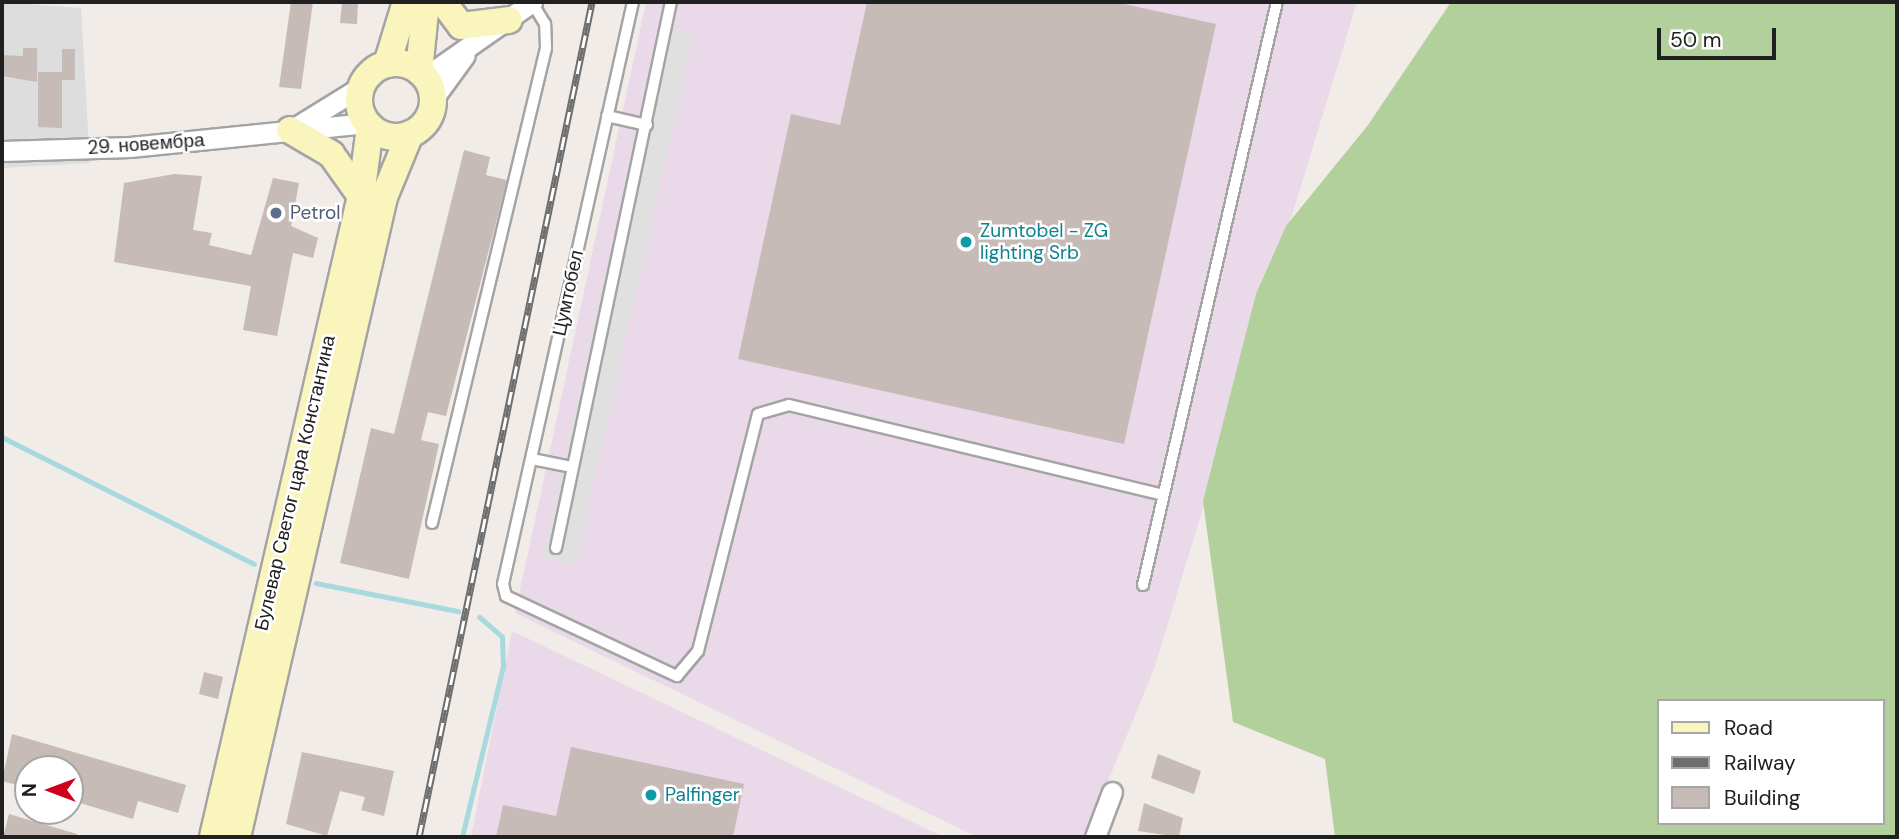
<!DOCTYPE html>
<html>
<head>
<meta charset="utf-8">
<style>
  body { margin:0 }
  #map { position:relative; width:1899px; height:839px; overflow:hidden; background:#f1ece7; font-family:"DM Sans",sans-serif }
  div>[style] { position:absolute }
  .residential>* { inset:0; background:#dedddd }
  .industrial>* { inset:0; background:#ead9e9 }
  .forest>* { inset:0; background:#b2d09c }
  .parking>* { inset:0; background:#e0e0e0 }
  .stream>* { height:4.5px; margin:-2.25px; padding:0 2.25px; transform-origin:2.25px; border-radius:2.25px; background:#a7d9de }
  .building>* { inset:0; background:#c6bbb6 }
  .roads { filter:drop-shadow(2px 0 #a4a4a4) drop-shadow(-2px 0 #a4a4a4) drop-shadow(0 2px #a4a4a4) drop-shadow(0 -2px #a4a4a4) }
  .lane>* { height:10px; margin:-5px; padding:0 5px; transform-origin:5px; border-radius:5px; background:#fff }
  .street>* { height:19px; margin:-9.5px; padding:0 9.5px; transform-origin:9.5px; border-radius:9.5px; background:#fff }
  .secondary>* { height:26px; margin:-13px; padding:0 13px; transform-origin:13px; border-radius:13px; background:#faf5bc }
  .secondary>.ring { margin:-13px; padding:0; box-sizing:content-box; background:none; border:26px solid #faf5bc; border-radius:50% }
  .rail>* { height:7px; margin-top:-3.5px; transform-origin:0; background:repeating-linear-gradient(90deg,#fff 0 13px,#6e6e6e 0 26px); box-sizing:border-box; border-block:2px solid #6e6e6e }
  .dots>* { width:19px; height:19px; translate:-50% -50%; box-sizing:border-box; border:4px solid #fff; border-radius:50% }
  span { translate:-50% -50%; white-space:nowrap; text-align:center; line-height:1.15; -webkit-text-stroke:5px #fff; paint-order:stroke }
  .street-label { font-size:19px; color:#202020 }
  .service-label { font-size:19px; color:#4e5e75 }
  .left { translate:0 -50%; text-align:left }
  .culture-label { font-size:19px; color:#0d838f }
  .frame { position:absolute; inset:0; border:4px solid #202020; pointer-events:none }
  .legend { position:absolute; left:1657px; top:699px; width:228px; height:126px; box-sizing:border-box; background:#fff; border:2px solid #a6a6a6; margin:0; padding:9px 12px; list-style:none; font-size:21px; color:#202020 }
  .legend li { display:flex; align-items:center; gap:14px; height:35px }
  .legend b { width:35px; border:2px solid #a6a6a6 }
  .north { position:absolute; left:14px; top:755px; width:70px; height:70px; box-sizing:border-box; background:#fff; border:2px solid #a6a6a6; border-radius:50%; rotate:270deg; font-size:19px; font-weight:700; line-height:28px; text-align:center; color:#202020 }
  .north::after { content:''; display:block; margin:auto; width:24px; height:32px; background:#d0001b; clip-path:polygon(50% 0,100% 100%,50% 72%,0 100%) }
  .scale { position:absolute; left:1657px; top:28px; width:119px; height:32px; box-sizing:border-box; border:4px solid #202020; border-top:0; padding-left:9px; font-size:21px; line-height:24px; white-space:nowrap; color:#202020; -webkit-text-stroke:5px #fff; paint-order:stroke }
</style>
</head>
<body>
<div id="map">
  <div class="residential">
    <i style="clip-path:polygon(2px 2px,81px 8px,90px 163px,2px 168px)"></i>
  </div>
  <div class="industrial">
    <i style="clip-path:polygon(646px 2px,1357px 2px,1154px 669px,1085px 837px,977px 837px,515px 613px)"></i>
    <i style="clip-path:polygon(512px 631px,944px 837px,471px 837px)"></i>
  </div>
  <div class="forest">
    <i style="clip-path:polygon(evenodd,1451px 2px,1897px 2px,1897px 837px,1335px 837px,1325px 759px,1233px 722px,1203px 501px,1256px 294px,1286px 226px,1368px 125px,1451px 2px,1659px 701px,1883px 701px,1883px 823px,1659px 823px,1659px 701px)"></i>
  </div>
  <div class="parking">
    <i style="clip-path:polygon(660px 28px,693px 36px,575px 566px,542px 558px)"></i>
  </div>
  <div class="stream">
    <i style="left:2px;top:437px;width:282px;rotate:26.7deg"></i>
    <i style="left:316px;top:583px;width:145px;rotate:11.2deg"></i>
    <i style="left:462px;top:837px;width:176px;rotate:-76.5deg"></i>
    <i style="left:503px;top:666px;width:29px;rotate:-92deg"></i>
    <i style="left:502px;top:637px;width:30px;rotate:-139deg"></i>
  </div>
  <div class="building">
    <i style="clip-path:polygon(291px 2px,313px 2px,301px 89px,279px 87px)"></i>
    <i style="clip-path:polygon(342px 2px,358px 2px,357px 24px,340px 23px)"></i>
    <i style="clip-path:polygon(867px 2px,1115px 2px,1216px 24px,1124px 444px,738px 359px,791px 114px,840px 125px)"></i>
    <i style="clip-path:polygon(23px 48px,37px 48px,37px 82px,2px 76px,2px 55px,23px 56px)"></i>
    <i style="clip-path:polygon(62px 49px,75px 49px,75px 80px,62px 80px,62px 128px,38px 127px,38px 72px,62px 72px)"></i>
    <i style="clip-path:polygon(464px 150px,490px 157px,486px 175px,507px 180px,446px 416px,428px 412px,421px 440px,439px 444px,409px 579px,340px 563px,371px 428px,394px 434px)"></i>
    <i style="clip-path:polygon(174px 174px,202px 176px,193px 230px,212px 233px,209px 245px,251px 255px,273px 178px,299px 183px,291px 226px,318px 238px,313px 258px,293px 253px,277px 336px,243px 330px,251px 286px,114px 262px,124px 183px)"></i>
    <i style="clip-path:polygon(204px 672px,223px 677px,218px 699px,199px 694px)"></i>
    <i style="clip-path:polygon(12px 734px,186px 785px,178px 813px,138px 801px,133px 819px,70px 800px,70px 769px,28px 769px,28px 788px,2px 781px)"></i>
    <i style="clip-path:polygon(571px 747px,744px 784px,733px 837px,496px 837px,503px 805px,556px 816px)"></i>
    <i style="clip-path:polygon(302px 752px,394px 771px,384px 816px,361px 810px,365px 797px,340px 791px,327px 836px,286px 824px)"></i>
    <i style="clip-path:polygon(1158px 754px,1201px 771px,1194px 794px,1151px 778px)"></i>
    <i style="clip-path:polygon(1144px 803px,1183px 818px,1179px 837px,1138px 831px)"></i>
    <i style="clip-path:polygon(9px 814px,77px 834px,77px 837px,3px 837px)"></i>
  </div>
  <div class="roads">
    <div class="lane">
      <i style="left:633px;top:2px;width:596px;rotate:102.59deg"></i>
      <i style="left:503px;top:584px;width:12px;rotate:76deg"></i>
      <i style="left:506px;top:596px;width:189px;rotate:25.1deg"></i>
      <i style="left:677px;top:676px;width:33px;rotate:-50deg"></i>
      <i style="left:698px;top:651px;width:244px;rotate:-75.8deg"></i>
      <i style="left:758px;top:414px;width:32px;rotate:-16deg"></i>
      <i style="left:789px;top:405px;width:382px;rotate:13.5deg"></i>
      <i style="left:607px;top:116px;width:41px;rotate:12.7deg"></i>
      <i style="left:532px;top:459px;width:41px;rotate:11.3deg"></i>
      <i style="left:432px;top:523px;width:488px;rotate:-76.5deg"></i>
      <i style="left:546px;top:48px;width:24px;rotate:-92deg"></i>
      <i style="left:545px;top:24px;width:26px;rotate:-121deg"></i>
      <i style="left:556px;top:548px;width:558px;rotate:-78.11deg"></i>
      <i style="left:1143px;top:585px;width:598px;rotate:-77.06deg"></i>
    </div>
    <div class="street">
      <i style="left:425px;top:77px;width:131px;rotate:-35deg"></i>
      <i style="left:433px;top:99px;width:54px;rotate:-54deg"></i>
      <i style="left:294px;top:128px;width:80px;rotate:-31.7deg"></i>
      <i style="left:2px;top:151px;width:128px;rotate:-1.8deg"></i>
      <i style="left:130px;top:147px;width:238px;rotate:-5.8deg"></i>
      <i style="left:1095px;top:837px;width:48px;rotate:-69.3deg"></i>
    </div>
    <div class="secondary">
      <i style="left:443px;top:2px;width:30px;rotate:53deg"></i>
      <i style="left:461px;top:26px;width:48px;rotate:-7.1deg"></i>
      <i class="ring" style="left:359px;top:63px;width:48px;height:48px"></i>
      <i style="left:387px;top:64px;width:65px;rotate:-73deg"></i>
      <i style="left:419px;top:71px;width:69px;rotate:-84.2deg"></i>
      <i style="left:290px;top:130px;width:48px;rotate:30.3deg"></i>
      <i style="left:331px;top:154px;width:52px;rotate:54.5deg"></i>
      <i style="left:213px;top:837px;width:658px;rotate:-77deg"></i>
      <i style="left:361px;top:196px;width:70px;rotate:-82.6deg"></i>
      <i style="left:237px;top:837px;width:657px;rotate:-77.06deg"></i>
      <i style="left:384px;top:197px;width:68px;rotate:-67.6deg"></i>
    </div>
  </div>
  <div class="rail">
    <i style="left:419px;top:837px;width:853px;rotate:-78.29deg"></i>
  </div>
  <div class="dots">
    <i style="left:276px;top:213px;background:#5c6f8a"></i>
    <i style="left:966px;top:242px;background:#0f9aa8"></i>
    <i style="left:651px;top:795px;background:#0f9aa8"></i>
  </div>
  <div class="street-label">
    <span style="left:146px;top:144px;rotate:-4deg">29. новембра</span>
    <span style="left:568px;top:293px;rotate:-78deg">Цумтобел</span>
    <span style="left:295px;top:483px;rotate:-77deg">Булевар Светог цара Константина</span>
  </div>
  <div class="service-label">
    <span class="left" style="left:290px;top:213px">Petrol</span>
  </div>
  <div class="culture-label">
    <span class="left" style="left:980px;top:242px">Zumtobel - ZG<br>lighting Srb</span>
    <span class="left" style="left:665px;top:795px">Palfinger</span>
  </div>
  <div class="frame"></div>
  <ul class="legend">
  <li><b style="height:9px;background:#faf5bc"></b>Road</li>
  <li><b style="height:9px;background:#6e6e6e"></b>Railway</li>
  <li><b style="height:19px;background:#c6bbb6"></b>Building</li>
  </ul>
  <div class="north">N</div>
  <div class="scale">50 m</div>
</div>
</body>
</html>
